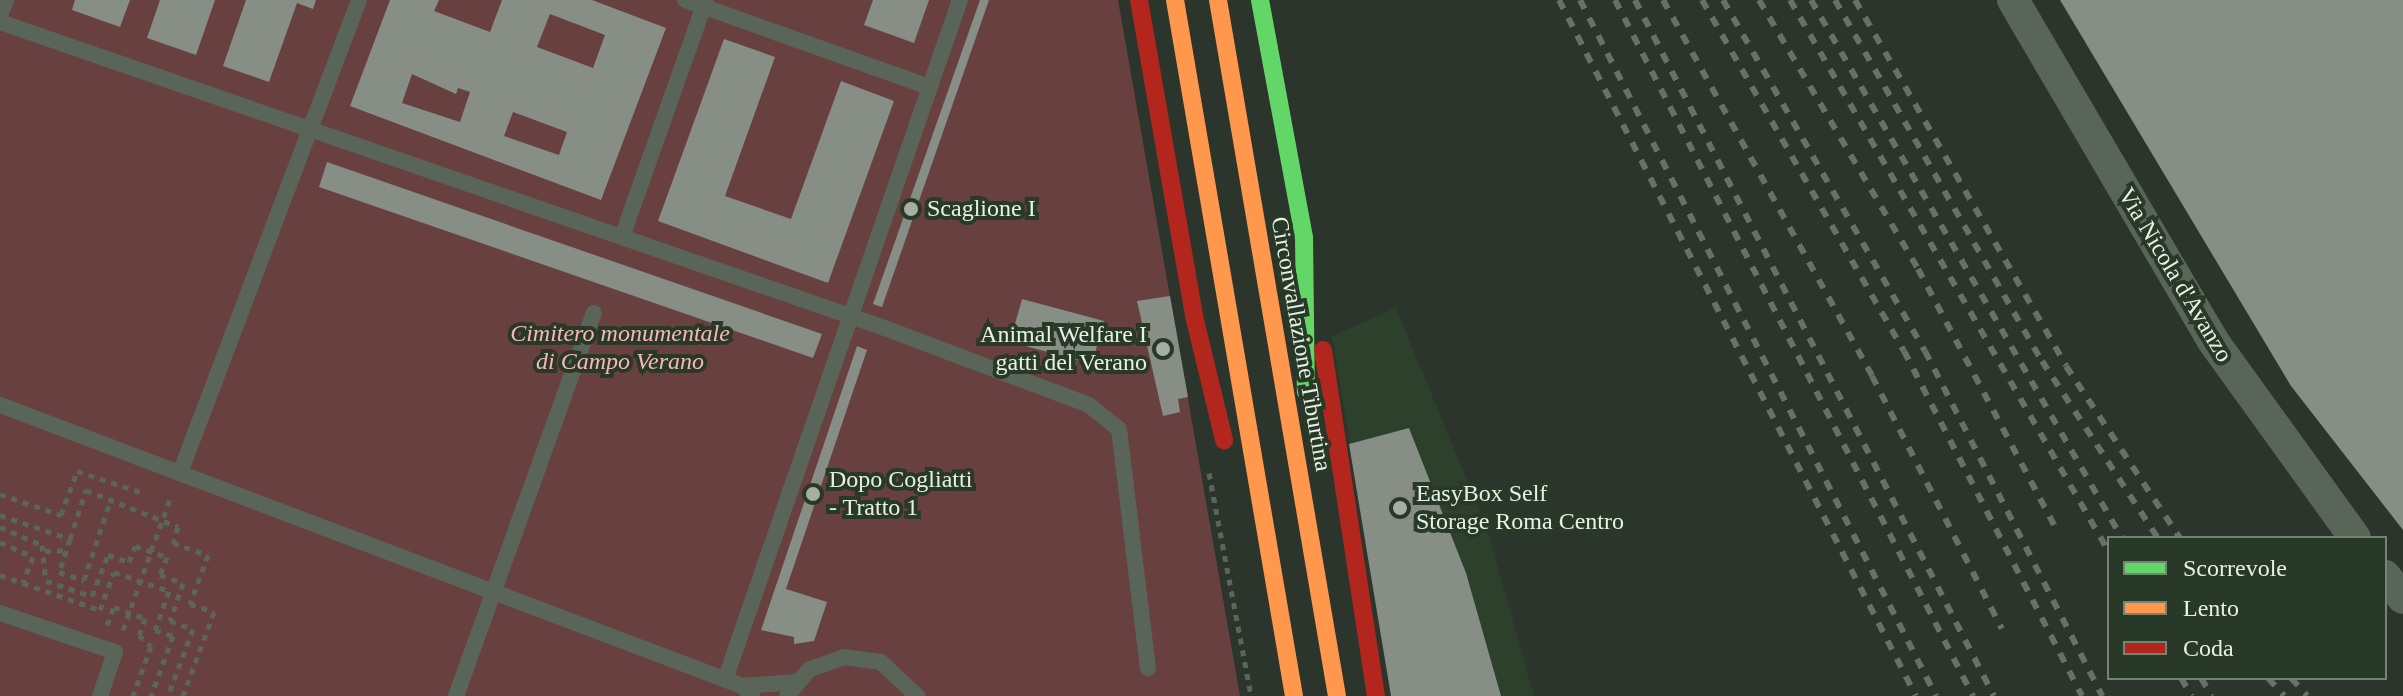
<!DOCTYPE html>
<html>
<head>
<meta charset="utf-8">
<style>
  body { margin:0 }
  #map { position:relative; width:2403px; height:696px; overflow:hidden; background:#2c352b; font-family:"Times New Roman",serif }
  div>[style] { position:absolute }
  .built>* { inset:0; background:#2d402b }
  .green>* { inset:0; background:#694040 }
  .building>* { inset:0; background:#868e85 }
  .path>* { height:5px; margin-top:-2.5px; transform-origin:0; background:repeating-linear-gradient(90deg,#5b655a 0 6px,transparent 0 12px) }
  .lane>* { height:16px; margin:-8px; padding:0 8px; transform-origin:8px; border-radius:8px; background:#596558 }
  .street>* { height:32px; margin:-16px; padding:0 16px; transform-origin:16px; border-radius:16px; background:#596558 }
  .fast>* { height:18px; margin:-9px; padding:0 9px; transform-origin:9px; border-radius:9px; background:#63d668 }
  .slow>* { height:18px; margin:-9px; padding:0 9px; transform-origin:9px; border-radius:9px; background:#ff974d }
  .jam>* { height:18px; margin:-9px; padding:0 9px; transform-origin:9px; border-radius:9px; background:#b3261e }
  .rail>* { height:6px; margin-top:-3px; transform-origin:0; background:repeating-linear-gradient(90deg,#687167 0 10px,transparent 0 20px) }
  .dots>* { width:22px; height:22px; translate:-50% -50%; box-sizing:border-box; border:4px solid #293927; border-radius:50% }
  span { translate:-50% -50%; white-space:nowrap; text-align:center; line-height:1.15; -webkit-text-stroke:8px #293927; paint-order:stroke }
  .poi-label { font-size:24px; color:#e6f1e5 }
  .left { translate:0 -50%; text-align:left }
  .right { translate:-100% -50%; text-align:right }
  .street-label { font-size:24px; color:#e6f1e5 }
  .park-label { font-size:24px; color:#f9b6b7; font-style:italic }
  .legend { position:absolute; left:2107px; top:536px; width:280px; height:144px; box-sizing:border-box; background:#293927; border:2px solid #758373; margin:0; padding:10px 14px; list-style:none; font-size:24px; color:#e6f1e5 }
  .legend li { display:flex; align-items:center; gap:16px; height:40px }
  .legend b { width:40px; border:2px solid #758373 }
</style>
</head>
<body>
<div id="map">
  <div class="built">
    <i style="clip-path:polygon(1396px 308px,1487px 529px,1534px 696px,1392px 696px,1332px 336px)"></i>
  </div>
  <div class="green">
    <i style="clip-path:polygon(0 0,1118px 0,1240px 696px,0 696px)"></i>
  </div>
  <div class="building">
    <i style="clip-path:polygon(75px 0,130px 0,120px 27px,72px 10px)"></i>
    <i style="clip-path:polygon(160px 0,215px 0,196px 55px,147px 38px)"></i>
    <i style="clip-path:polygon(246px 0,316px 0,313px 9px,297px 3px,269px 82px,223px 66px)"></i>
    <i style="clip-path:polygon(evenodd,390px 0,439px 0,434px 11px,490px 32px,502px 0,592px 0,666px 28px,601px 200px,350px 106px,390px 0,550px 14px,605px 35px,593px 68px,537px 47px,550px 14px,390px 0,412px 74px,456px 94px,458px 88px,470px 92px,460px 122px,402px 103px,412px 74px,390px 0,513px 112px,567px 132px,559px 155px,504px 136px,513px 112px)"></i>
    <i style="clip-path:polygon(873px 0,929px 0,914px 43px,864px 25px)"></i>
    <i style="clip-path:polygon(980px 0,989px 0,882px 307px,873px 304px)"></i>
    <i style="clip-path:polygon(2060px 0,2403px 0,2403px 530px,2291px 386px)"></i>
    <i style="clip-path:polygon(724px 39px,775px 57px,725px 196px,791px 219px,841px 81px,894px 101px,828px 283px,658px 221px)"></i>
    <i style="clip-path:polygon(327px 162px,822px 334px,813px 358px,319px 187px)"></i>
    <i style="clip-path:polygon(1170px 296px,1188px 397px,1178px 399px,1180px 412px,1163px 416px,1137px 301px)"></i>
    <i style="clip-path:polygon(1022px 299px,1104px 321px,1092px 364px,1010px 342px)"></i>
    <i style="clip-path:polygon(857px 346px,867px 350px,786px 589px,827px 602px,814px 641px,794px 644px,794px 637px,761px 630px)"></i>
    <i style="clip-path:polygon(1409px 428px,1466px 573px,1501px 696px,1391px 696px,1349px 444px)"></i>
  </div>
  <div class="path">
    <i style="left:1209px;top:473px;width:227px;rotate:79.3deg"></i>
    <i style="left:0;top:494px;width:65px;rotate:19deg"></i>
    <i style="left:61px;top:515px;width:47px;rotate:-70deg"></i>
    <i style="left:77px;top:471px;width:70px;rotate:18.4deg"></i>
    <i style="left:0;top:515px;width:74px;rotate:18.9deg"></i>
    <i style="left:70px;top:539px;width:52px;rotate:-71.9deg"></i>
    <i style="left:86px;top:490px;width:99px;rotate:21.9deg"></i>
    <i style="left:178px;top:527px;width:17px;rotate:107deg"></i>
    <i style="left:173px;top:543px;width:37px;rotate:19deg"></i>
    <i style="left:208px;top:555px;width:52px;rotate:110.2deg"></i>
    <i style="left:190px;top:604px;width:25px;rotate:18deg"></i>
    <i style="left:214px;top:612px;width:90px;rotate:110.3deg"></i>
    <i style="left:0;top:527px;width:46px;rotate:23.2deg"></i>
    <i style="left:42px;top:545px;width:36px;rotate:84deg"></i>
    <i style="left:46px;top:581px;width:48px;rotate:18.1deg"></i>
    <i style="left:92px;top:596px;width:44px;rotate:-68.7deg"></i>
    <i style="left:108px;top:555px;width:22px;rotate:18deg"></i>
    <i style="left:129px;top:562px;width:17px;rotate:-69deg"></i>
    <i style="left:135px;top:546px;width:34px;rotate:19deg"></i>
    <i style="left:167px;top:557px;width:19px;rotate:111deg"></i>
    <i style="left:160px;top:575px;width:24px;rotate:19deg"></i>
    <i style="left:183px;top:583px;width:40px;rotate:108.9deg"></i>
    <i style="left:170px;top:621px;width:24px;rotate:19deg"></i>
    <i style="left:193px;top:629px;width:72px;rotate:110.5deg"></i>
    <i style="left:70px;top:539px;width:35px;rotate:108deg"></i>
    <i style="left:59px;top:572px;width:26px;rotate:18deg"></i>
    <i style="left:84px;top:580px;width:85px;rotate:-71.6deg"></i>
    <i style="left:0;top:542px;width:36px;rotate:24deg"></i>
    <i style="left:33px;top:557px;width:28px;rotate:111deg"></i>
    <i style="left:45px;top:551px;width:21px;rotate:-3deg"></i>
    <i style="left:0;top:575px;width:106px;rotate:19.3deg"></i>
    <i style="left:100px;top:610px;width:40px;rotate:-69.8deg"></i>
    <i style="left:114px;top:572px;width:58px;rotate:19.1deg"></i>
    <i style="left:169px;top:591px;width:41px;rotate:109.7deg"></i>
    <i style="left:155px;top:630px;width:19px;rotate:18deg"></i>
    <i style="left:173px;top:636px;width:64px;rotate:110.1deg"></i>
    <i style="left:107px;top:625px;width:19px;rotate:-69deg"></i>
    <i style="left:114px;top:607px;width:33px;rotate:20deg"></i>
    <i style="left:145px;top:618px;width:18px;rotate:109deg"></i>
    <i style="left:139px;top:635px;width:16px;rotate:43deg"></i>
    <i style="left:151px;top:646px;width:53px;rotate:109.8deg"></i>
    <i style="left:123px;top:630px;width:142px;rotate:-70.3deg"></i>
  </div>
  <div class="lane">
    <i style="left:685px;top:0;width:259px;rotate:19.6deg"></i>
    <i style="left:0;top:15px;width:16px;rotate:-68deg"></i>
    <i style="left:0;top:22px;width:930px;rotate:19.08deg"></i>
    <i style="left:879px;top:326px;width:224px;rotate:20.6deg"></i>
    <i style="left:1089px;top:405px;width:38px;rotate:39deg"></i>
    <i style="left:1119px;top:429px;width:241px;rotate:83.1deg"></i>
    <i style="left:622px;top:237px;width:251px;rotate:-70.5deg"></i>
    <i style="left:0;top:405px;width:793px;rotate:20.74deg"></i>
    <i style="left:742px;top:686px;width:14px;rotate:45deg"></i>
    <i style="left:180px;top:473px;width:506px;rotate:-69.27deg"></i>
    <i style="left:0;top:613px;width:121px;rotate:18.7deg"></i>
    <i style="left:115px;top:652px;width:46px;rotate:108.8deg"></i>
    <i style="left:725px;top:680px;width:719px;rotate:-70.94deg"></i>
    <i style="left:742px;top:686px;width:54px;rotate:-4.2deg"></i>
    <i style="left:456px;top:696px;width:407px;rotate:-70.2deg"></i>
    <i style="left:787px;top:696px;width:35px;rotate:-50deg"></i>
    <i style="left:810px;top:669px;width:36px;rotate:-19deg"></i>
    <i style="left:844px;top:657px;width:37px;rotate:8deg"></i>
    <i style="left:881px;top:662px;width:50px;rotate:43.4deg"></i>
  </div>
  <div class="street">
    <i style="left:2013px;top:0;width:395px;rotate:59.6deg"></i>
    <i style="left:2213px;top:341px;width:243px;rotate:54.2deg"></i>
    <i style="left:2385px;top:576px;width:28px;rotate:51deg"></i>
  </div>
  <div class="fast">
    <i style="left:1260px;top:0;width:241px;rotate:79.5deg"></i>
    <i style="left:1304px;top:237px;width:155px;rotate:89.3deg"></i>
  </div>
  <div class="slow">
    <i style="left:1175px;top:0;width:706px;rotate:80.3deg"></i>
    <i style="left:1218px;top:0;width:706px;rotate:80.3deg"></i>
  </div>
  <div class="jam">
    <i style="left:1139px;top:0;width:321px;rotate:80.1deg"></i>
    <i style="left:1194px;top:316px;width:128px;rotate:76.4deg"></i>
    <i style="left:1323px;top:350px;width:350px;rotate:81.3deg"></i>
  </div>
  <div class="rail">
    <i style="left:1559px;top:0;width:782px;rotate:62.85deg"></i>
    <i style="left:1580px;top:0;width:782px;rotate:62.91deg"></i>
    <i style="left:1615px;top:0;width:783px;rotate:62.78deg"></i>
    <i style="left:1635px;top:0;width:783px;rotate:62.72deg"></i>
    <i style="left:1663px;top:0;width:430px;rotate:60.9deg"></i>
    <i style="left:1872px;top:376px;width:284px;rotate:62.8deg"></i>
    <i style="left:1702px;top:0;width:405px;rotate:60.1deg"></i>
    <i style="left:1904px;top:351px;width:388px;rotate:62.7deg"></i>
    <i style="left:1723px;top:0;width:405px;rotate:60.1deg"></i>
    <i style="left:1925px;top:351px;width:388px;rotate:62.8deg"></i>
    <i style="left:1759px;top:0;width:312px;rotate:59.4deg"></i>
    <i style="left:1918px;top:269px;width:296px;rotate:62deg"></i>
    <i style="left:1790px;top:0;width:638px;rotate:59.98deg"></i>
    <i style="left:1811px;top:0;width:621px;rotate:59.97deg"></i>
    <i style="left:1835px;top:0;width:416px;rotate:60.2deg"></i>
    <i style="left:2042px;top:361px;width:212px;rotate:56.8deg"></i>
    <i style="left:1855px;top:0;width:422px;rotate:60deg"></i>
    <i style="left:2066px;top:366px;width:206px;rotate:56.5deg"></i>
    <i style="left:2181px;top:678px;width:21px;rotate:59deg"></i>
    <i style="left:2201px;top:678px;width:21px;rotate:59deg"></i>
    <i style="left:2268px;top:678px;width:24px;rotate:48deg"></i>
    <i style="left:2291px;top:678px;width:24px;rotate:48deg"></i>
  </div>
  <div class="dots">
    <i style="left:911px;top:209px;background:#a5afa4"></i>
    <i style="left:1163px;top:349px;background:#a5afa4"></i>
    <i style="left:813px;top:494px;background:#a5afa4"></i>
    <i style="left:1400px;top:508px;background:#a5afa4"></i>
  </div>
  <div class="poi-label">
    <span class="left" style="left:927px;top:209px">Scaglione I</span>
    <span class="right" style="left:1147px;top:349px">Animal Welfare I<br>gatti del Verano</span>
    <span class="left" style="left:829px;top:494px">Dopo Cogliatti<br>- Tratto 1</span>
    <span class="left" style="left:1416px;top:508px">EasyBox Self<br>Storage Roma Centro</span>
  </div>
  <div class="street-label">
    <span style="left:2175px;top:275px;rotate:59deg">Via Nicola d'Avanzo</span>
    <span style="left:1301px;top:344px;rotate:80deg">Circonvallazione Tiburtina</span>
  </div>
  <div class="park-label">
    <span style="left:620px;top:348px">Cimitero monumentale<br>di Campo Verano</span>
  </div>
  <ul class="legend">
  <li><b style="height:10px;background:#63d668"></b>Scorrevole</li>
  <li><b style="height:10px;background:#ff974d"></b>Lento</li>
  <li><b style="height:10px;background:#b3261e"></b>Coda</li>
  </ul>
</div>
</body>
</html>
